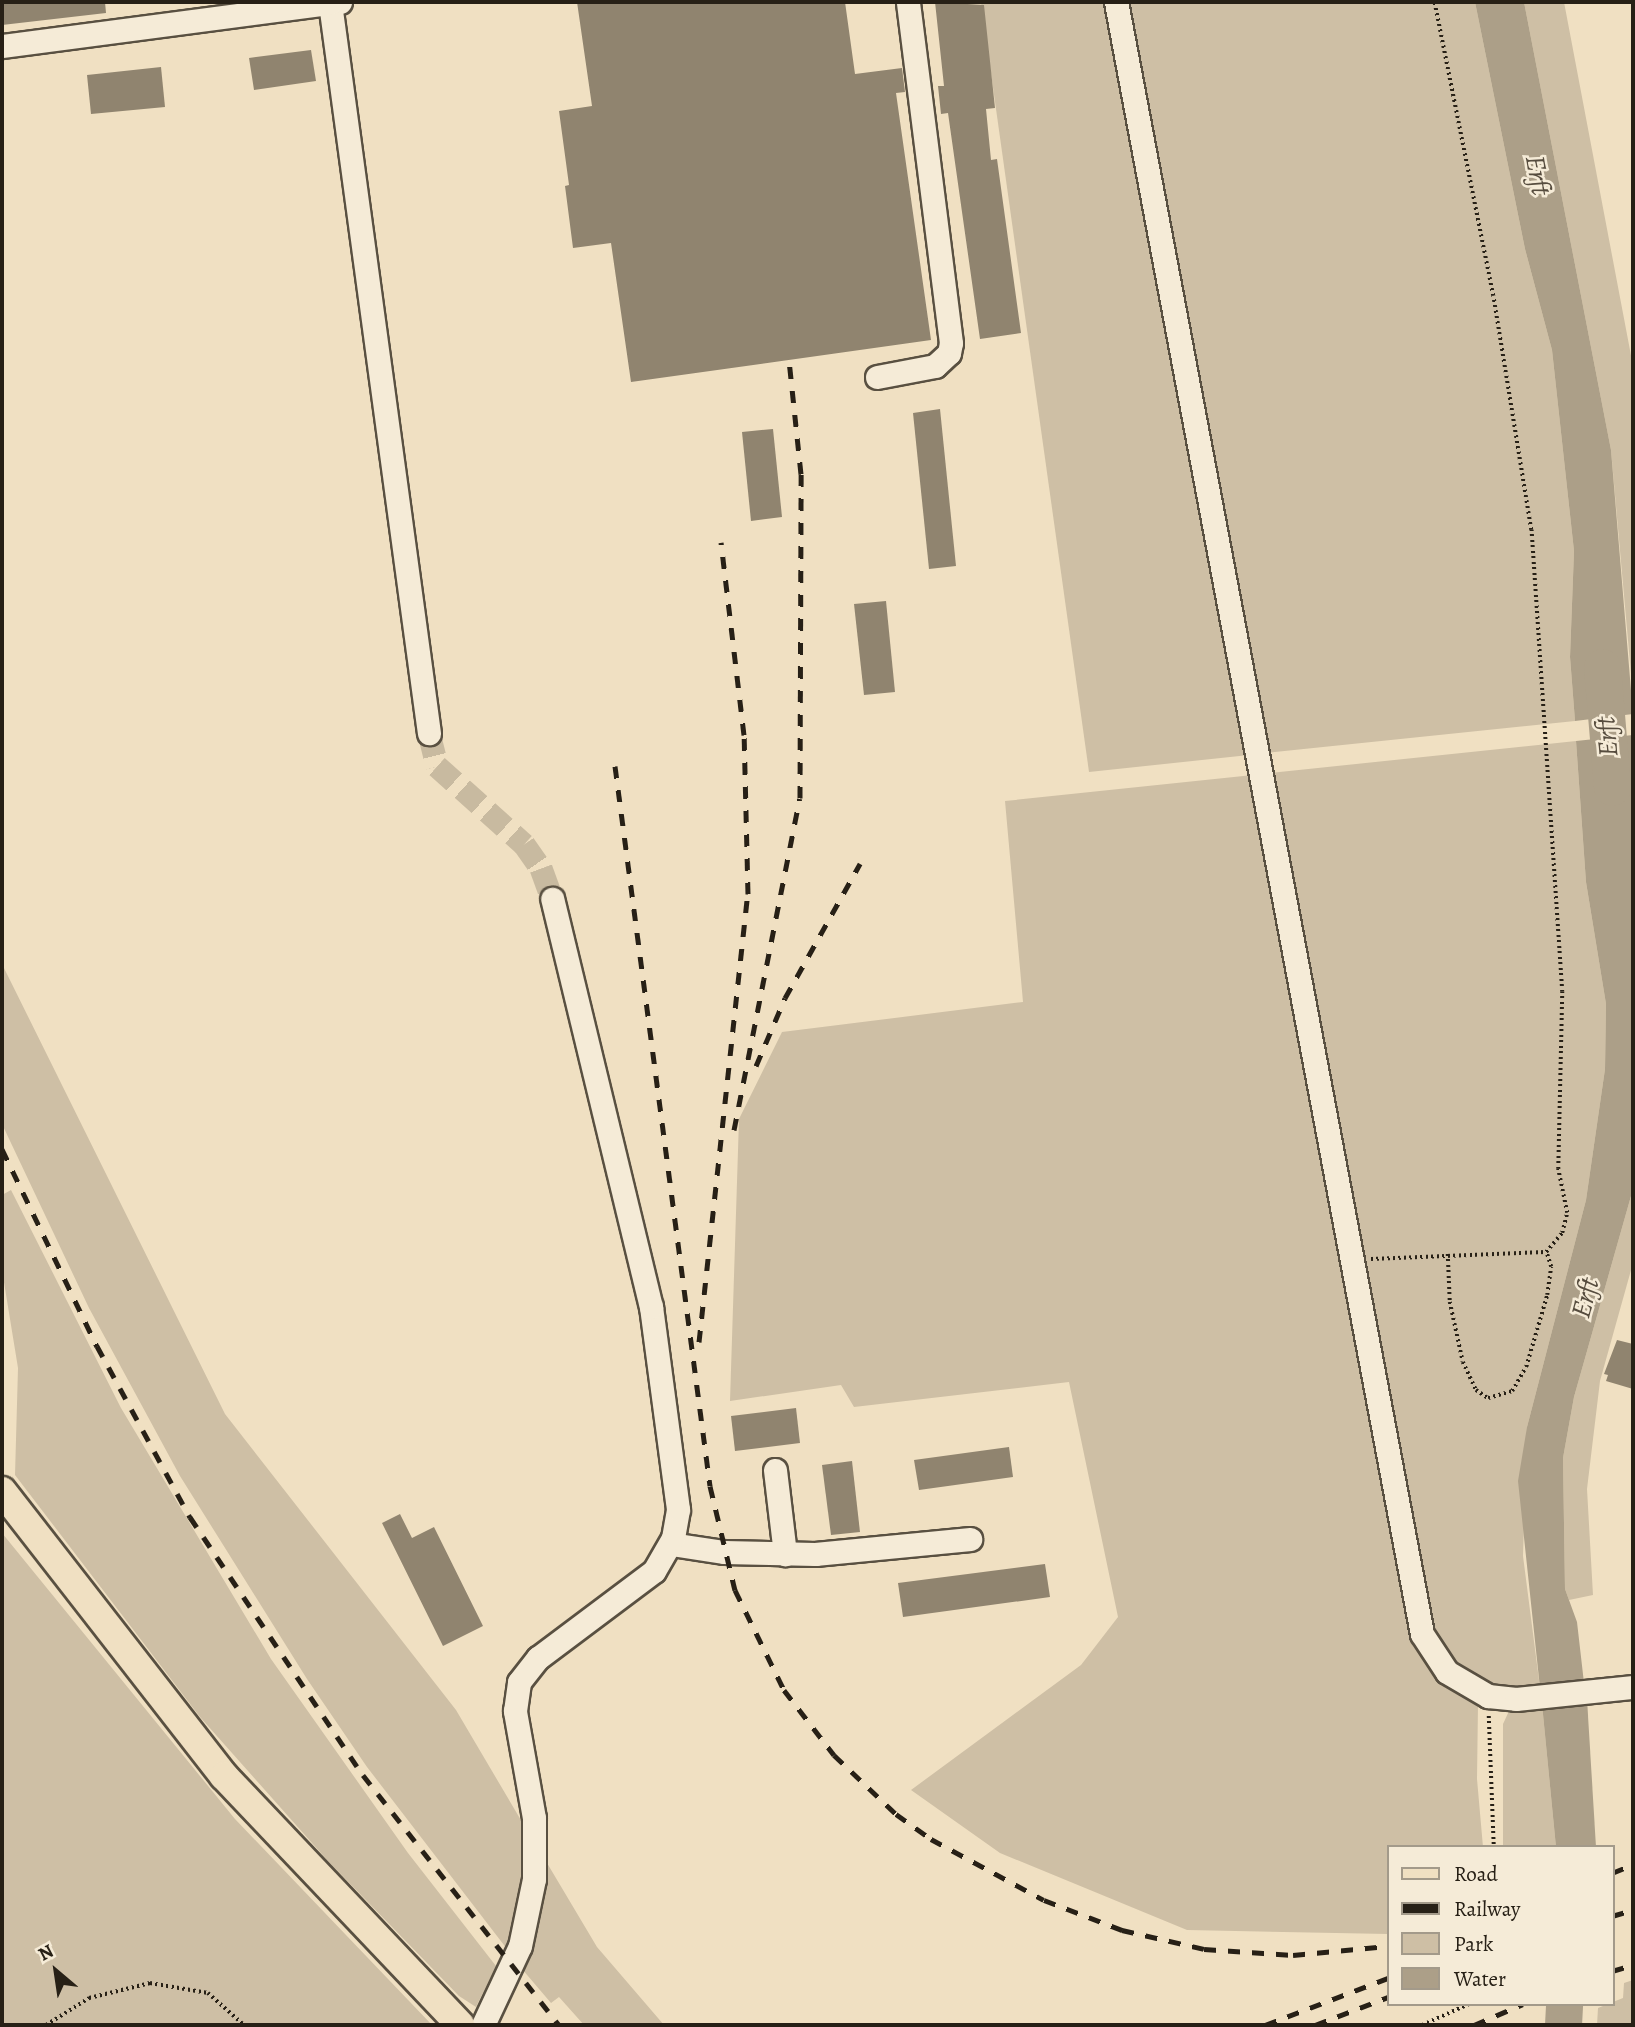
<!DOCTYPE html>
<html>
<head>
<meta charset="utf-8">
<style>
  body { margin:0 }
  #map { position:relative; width:1635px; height:2027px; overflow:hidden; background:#f0e0c2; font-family:Alegreya,serif }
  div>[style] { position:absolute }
  .green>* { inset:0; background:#cebfa5 }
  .water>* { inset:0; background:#ac9f88 }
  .river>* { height:37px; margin:-18.5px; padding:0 18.5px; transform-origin:18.5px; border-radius:18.5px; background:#ac9f88 }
  .building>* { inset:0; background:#90846f }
  .minor-tunnel>* { height:23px; margin-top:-11.5px; transform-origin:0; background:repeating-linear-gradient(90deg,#c8baa0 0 23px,transparent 0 34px) }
  .path>* { height:3.5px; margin-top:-1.75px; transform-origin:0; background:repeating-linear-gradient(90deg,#272016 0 2px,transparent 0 5.5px) }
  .roads { filter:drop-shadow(2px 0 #595041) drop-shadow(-2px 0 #595041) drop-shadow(0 2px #595041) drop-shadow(0 -2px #595041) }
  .minor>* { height:23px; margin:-11.5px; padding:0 11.5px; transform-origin:11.5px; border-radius:11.5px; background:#f5ebd7 }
  .major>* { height:28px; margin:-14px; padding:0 14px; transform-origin:14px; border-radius:14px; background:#f0e0c2 }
  .rail>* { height:5px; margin-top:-2.5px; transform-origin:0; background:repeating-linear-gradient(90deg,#272016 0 12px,transparent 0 24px) }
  span { translate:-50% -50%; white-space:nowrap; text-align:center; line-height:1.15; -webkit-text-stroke:5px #f5ebd7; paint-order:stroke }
  .water-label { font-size:28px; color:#564c3e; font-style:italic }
  .frame { position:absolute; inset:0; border:4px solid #272016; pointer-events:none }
  .legend { position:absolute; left:1387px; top:1845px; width:228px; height:161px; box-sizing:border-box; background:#f5ebd7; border:2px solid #a39a8a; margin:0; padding:9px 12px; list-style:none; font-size:21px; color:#272016 }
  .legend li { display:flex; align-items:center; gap:14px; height:35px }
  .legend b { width:35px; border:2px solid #a39a8a }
  .north { position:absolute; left:21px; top:1936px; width:70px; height:70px; -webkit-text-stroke:5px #f5ebd7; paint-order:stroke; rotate:331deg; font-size:19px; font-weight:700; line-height:28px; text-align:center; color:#272016 }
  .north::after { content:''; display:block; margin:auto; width:24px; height:32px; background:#272016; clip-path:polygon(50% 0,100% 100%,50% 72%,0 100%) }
</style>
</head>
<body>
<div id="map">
  <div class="green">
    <i style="clip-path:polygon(981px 2px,1110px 2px,1249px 755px,1089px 772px)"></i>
    <i style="clip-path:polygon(1123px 2px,1475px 2px,1525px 249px,1552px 350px,1574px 551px,1570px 657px,1575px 721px,1266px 753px)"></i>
    <i style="clip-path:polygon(1524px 2px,1564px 2px,1633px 366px,1633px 696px,1611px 450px)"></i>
    <i style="clip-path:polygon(1576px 741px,1586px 882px,1606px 1004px,1605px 1069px,1586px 1200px,1527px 1427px,1523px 1556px,1540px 1688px,1502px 1690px,1462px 1673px,1431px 1633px,1270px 773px)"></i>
    <i style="clip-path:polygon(1253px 775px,1415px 1632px,1478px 1705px,1477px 1779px,1483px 1847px,1388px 1847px,1388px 1934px,1187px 1930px,1000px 1853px,911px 1790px,1081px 1665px,1118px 1617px,1069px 1382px,854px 1407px,841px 1385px,730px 1401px,739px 1119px,782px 1032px,1023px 1002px,1005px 801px)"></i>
    <i style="clip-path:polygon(2px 964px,225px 1414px,456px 1710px,525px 1827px,523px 1881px,507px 1949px,367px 1767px,307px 1679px,180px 1476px,89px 1308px,2px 1124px)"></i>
    <i style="clip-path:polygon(1633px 1189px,1633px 1263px,1600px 1381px,1587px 1489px,1593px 1595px,1569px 1600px,1565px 1589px,1563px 1458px,1574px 1397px)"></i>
    <i style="clip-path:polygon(11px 1190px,121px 1408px,271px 1659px,408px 1853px,496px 1966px,476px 2007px,459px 1996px,328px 1861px,200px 1717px,15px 1475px,18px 1368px,2px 1270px,2px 1195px)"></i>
    <i style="clip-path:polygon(2px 1533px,235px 1819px,432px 2025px,2px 2025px)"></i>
    <i style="clip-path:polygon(1542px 1704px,1556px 1847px,1503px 1847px,1503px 1724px,1509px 1711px)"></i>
    <i style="clip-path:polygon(547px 1863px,597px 1947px,664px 2025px,584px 2025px,559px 1997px,551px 2003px,522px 1969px,535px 1930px)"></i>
    <i style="clip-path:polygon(1633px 1980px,1633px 2025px,1597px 2025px,1598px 2008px,1623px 1998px,1624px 1983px)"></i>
  </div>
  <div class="water">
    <i style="clip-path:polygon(1475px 2px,1524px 2px,1611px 450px,1633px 714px,1575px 721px,1570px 657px,1574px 551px,1552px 350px,1525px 249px)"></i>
    <i style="clip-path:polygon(1633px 735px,1633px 1189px,1574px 1397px,1563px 1458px,1565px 1589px,1577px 1622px,1584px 1683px,1540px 1688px,1518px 1481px,1527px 1427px,1586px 1200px,1605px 1069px,1606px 1004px,1586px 882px,1576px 741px)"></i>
    <i style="clip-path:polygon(1587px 1699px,1596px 1847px,1556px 1847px,1542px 1704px)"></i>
  </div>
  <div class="river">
    <i style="left:1602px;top:667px;width:120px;rotate:85.2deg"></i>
    <i style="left:1563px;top:2025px;width:21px;rotate:-87deg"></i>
  </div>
  <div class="building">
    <i style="clip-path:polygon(2px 2px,105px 2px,106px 13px,2px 25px)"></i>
    <i style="clip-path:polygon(577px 2px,845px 2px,855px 74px,902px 68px,905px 92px,896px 93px,931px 340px,631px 382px,611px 243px,573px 248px,565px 186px,569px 185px,559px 111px,592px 106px)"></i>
    <i style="clip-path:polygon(935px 2px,984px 5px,995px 108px,986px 109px,991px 160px,997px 159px,1021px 333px,980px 339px,948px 113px,941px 114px,938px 86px,944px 86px)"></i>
    <i style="clip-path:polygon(311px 50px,316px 81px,254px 90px,249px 58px)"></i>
    <i style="clip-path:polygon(161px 67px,165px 107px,91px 114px,87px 75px)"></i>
    <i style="clip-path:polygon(940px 409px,956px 566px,929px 569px,913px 413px)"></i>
    <i style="clip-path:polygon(773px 429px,782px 517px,751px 521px,742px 432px)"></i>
    <i style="clip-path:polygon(886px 601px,895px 692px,864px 695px,854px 604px)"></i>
    <i style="clip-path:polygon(1617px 1340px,1633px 1344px,1633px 1389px,1606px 1381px,1608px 1375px,1604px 1374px)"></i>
    <i style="clip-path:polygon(796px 1408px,800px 1443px,735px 1451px,731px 1416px)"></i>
    <i style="clip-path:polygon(1009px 1447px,1013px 1477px,919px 1490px,914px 1460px)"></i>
    <i style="clip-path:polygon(852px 1461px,860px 1532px,831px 1535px,822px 1465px)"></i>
    <i style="clip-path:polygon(400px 1514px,412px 1538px,434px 1527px,483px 1626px,443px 1646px,382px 1523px)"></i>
    <i style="clip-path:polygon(1045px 1564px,1050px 1597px,903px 1617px,898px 1583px)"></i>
  </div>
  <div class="minor-tunnel">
    <i style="left:429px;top:733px;width:34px;rotate:76deg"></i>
    <i style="left:437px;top:766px;width:117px;rotate:41.9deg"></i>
    <i style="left:524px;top:844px;width:29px;rotate:55deg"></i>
    <i style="left:541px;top:868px;width:33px;rotate:70deg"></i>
  </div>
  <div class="path">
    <i style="left:1448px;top:1254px;width:48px;rotate:87.6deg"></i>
    <i style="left:1450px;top:1302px;width:61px;rotate:77.8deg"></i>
    <i style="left:1463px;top:1362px;width:31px;rotate:65deg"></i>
    <i style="left:1476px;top:1390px;width:14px;rotate:34deg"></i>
    <i style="left:1488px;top:1398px;width:25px;rotate:-16deg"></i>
    <i style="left:1512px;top:1391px;width:28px;rotate:-60deg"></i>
    <i style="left:1526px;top:1367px;width:75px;rotate:-73.7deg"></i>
    <i style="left:1547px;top:1295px;width:28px;rotate:-82deg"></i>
    <i style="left:1551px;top:1267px;width:16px;rotate:-108deg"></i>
    <i style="left:1371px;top:1259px;width:175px;rotate:-2.3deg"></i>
    <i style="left:1546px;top:1252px;width:25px;rotate:-50deg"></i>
    <i style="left:1562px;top:1233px;width:21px;rotate:-76deg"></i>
    <i style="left:1567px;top:1213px;width:45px;rotate:-101.6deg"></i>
    <i style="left:1558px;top:1169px;width:177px;rotate:-88.7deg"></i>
    <i style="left:1562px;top:992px;width:463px;rotate:-93.8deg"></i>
    <i style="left:1531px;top:530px;width:237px;rotate:-99.2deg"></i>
    <i style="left:1493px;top:296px;width:300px;rotate:-101.3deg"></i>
    <i style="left:1489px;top:1716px;width:131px;rotate:87.8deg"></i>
    <i style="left:46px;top:2025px;width:51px;rotate:-32.1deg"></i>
    <i style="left:89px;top:1998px;width:63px;rotate:-13.8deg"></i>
    <i style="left:150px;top:1983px;width:59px;rotate:9.8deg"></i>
    <i style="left:208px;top:1993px;width:48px;rotate:41.6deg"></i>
    <i style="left:1422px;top:2025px;width:51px;rotate:-24.1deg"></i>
  </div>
  <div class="roads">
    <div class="minor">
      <i style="left:340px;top:2px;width:10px;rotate:174deg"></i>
      <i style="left:330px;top:3px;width:737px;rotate:82.28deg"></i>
      <i style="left:1116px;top:2px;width:1660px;rotate:79.38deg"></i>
      <i style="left:1422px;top:1634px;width:45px;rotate:56.7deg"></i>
      <i style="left:1447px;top:1672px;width:48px;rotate:30.3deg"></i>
      <i style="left:1488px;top:1696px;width:28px;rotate:6deg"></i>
      <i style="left:1516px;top:1699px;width:118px;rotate:-5.9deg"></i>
      <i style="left:2px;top:46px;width:331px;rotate:-7.5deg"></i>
      <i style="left:877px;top:377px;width:59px;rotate:-10.7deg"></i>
      <i style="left:935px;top:366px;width:19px;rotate:-43deg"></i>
      <i style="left:949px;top:353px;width:10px;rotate:-79deg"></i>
      <i style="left:951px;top:343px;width:344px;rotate:-97.2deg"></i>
      <i style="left:775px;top:1470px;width:85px;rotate:83.2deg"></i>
      <i style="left:671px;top:1544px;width:54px;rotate:8.6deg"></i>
      <i style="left:724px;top:1552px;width:91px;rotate:1.3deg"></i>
      <i style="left:815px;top:1554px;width:156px;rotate:-5.5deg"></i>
      <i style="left:483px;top:2025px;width:87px;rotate:-64.9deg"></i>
      <i style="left:520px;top:1946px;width:68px;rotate:-78.2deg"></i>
      <i style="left:534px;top:1879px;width:61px;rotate:-90deg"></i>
      <i style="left:534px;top:1818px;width:109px;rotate:-100.1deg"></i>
      <i style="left:515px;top:1711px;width:29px;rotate:-82deg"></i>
      <i style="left:519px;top:1682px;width:31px;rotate:-52deg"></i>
      <i style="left:538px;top:1658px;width:145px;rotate:-36.9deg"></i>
      <i style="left:654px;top:1571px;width:38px;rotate:-60deg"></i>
      <i style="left:673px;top:1538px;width:29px;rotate:-80deg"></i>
      <i style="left:678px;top:1509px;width:204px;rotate:-97.6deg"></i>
      <i style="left:651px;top:1307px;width:420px;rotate:-103.6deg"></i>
    </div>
    <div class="major">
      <i style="left:2px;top:1491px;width:361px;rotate:52.1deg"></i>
      <i style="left:224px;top:1776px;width:343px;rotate:46.5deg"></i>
    </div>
  </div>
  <div class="rail">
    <i style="left:615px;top:766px;width:726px;rotate:82.48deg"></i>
    <i style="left:710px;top:1486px;width:107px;rotate:76.5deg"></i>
    <i style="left:735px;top:1590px;width:111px;rotate:63.9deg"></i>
    <i style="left:784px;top:1690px;width:82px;rotate:52.4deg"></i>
    <i style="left:834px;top:1755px;width:86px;rotate:43.6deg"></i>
    <i style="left:896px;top:1814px;width:43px;rotate:35.5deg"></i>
    <i style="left:931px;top:1839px;width:128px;rotate:28.4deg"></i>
    <i style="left:1044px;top:1900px;width:84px;rotate:21deg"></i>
    <i style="left:1122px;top:1930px;width:84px;rotate:13deg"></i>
    <i style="left:1204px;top:1949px;width:89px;rotate:3.9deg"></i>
    <i style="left:1293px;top:1955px;width:95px;rotate:-5.4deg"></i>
    <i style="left:756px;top:1066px;width:74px;rotate:-66.9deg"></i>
    <i style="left:785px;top:998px;width:154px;rotate:-60.8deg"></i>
    <i style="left:734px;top:1130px;width:338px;rotate:-78.8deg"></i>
    <i style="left:800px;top:798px;width:324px;rotate:-89.8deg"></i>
    <i style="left:801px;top:474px;width:115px;rotate:-96deg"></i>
    <i style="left:2px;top:1149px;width:219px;rotate:64.3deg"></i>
    <i style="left:97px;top:1346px;width:195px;rotate:61.5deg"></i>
    <i style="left:190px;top:1517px;width:311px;rotate:56.2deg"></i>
    <i style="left:363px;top:1775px;width:318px;rotate:51.9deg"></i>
    <i style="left:699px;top:1342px;width:451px;rotate:-83.8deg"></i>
    <i style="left:748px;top:894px;width:159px;rotate:-91.4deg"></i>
    <i style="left:744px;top:735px;width:194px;rotate:-96.8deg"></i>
    <i style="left:1612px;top:1873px;width:16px;rotate:-22deg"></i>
    <i style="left:1612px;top:1916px;width:22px;rotate:-16deg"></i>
    <i style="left:1612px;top:1971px;width:22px;rotate:-16deg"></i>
    <i style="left:1265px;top:2025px;width:132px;rotate:-20.9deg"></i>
    <i style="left:1315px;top:2025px;width:78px;rotate:-21deg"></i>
    <i style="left:1474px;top:2025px;width:53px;rotate:-23.2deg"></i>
  </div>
  <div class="water-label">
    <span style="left:1538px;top:175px;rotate:80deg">Erft</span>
    <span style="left:1607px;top:737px;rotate:-95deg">Erft</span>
    <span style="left:1585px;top:1298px;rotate:-75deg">Erft</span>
  </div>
  <div class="frame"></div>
  <ul class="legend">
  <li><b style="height:9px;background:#f0e0c2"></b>Road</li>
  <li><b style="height:9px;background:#272016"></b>Railway</li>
  <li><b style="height:19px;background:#cebfa5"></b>Park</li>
  <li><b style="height:19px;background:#ac9f88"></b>Water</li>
  </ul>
  <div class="north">N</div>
</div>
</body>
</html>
